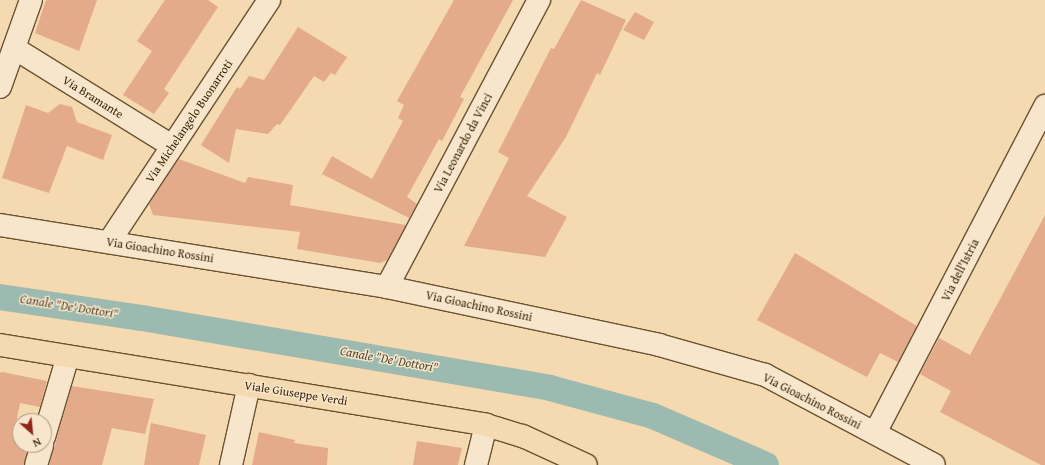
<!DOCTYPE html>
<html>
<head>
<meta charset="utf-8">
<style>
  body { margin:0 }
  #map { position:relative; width:1045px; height:465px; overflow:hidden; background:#f5d9b0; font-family:"Gentium Book Plus",serif }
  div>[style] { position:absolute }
  .canal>* { height:26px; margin:-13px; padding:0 13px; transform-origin:13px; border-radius:13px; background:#9cbaaf }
  .building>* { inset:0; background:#e4ab8b }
  .roads { filter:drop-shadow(1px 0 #6a5231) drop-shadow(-1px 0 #6a5231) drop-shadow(0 1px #6a5231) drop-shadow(0 -1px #6a5231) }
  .minor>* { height:22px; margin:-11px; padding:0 11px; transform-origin:11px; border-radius:11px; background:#f8e6cc }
  .major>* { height:22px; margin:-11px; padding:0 11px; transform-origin:11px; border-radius:11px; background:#f5d9b0 }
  span { translate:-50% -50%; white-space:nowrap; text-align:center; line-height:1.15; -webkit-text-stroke:3px #f8e6cc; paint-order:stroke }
  .street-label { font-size:12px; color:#3b2507 }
  .water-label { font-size:13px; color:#534a31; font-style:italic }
  .north { position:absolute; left:12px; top:413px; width:40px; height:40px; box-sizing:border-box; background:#f8e6cc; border:1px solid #ac997d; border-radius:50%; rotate:153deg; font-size:11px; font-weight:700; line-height:16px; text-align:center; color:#3b2507 }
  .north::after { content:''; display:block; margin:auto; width:14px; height:18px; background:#8f2418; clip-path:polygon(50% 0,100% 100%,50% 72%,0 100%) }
</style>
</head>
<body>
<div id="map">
  <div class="canal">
    <i style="left:0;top:297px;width:144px;rotate:8.4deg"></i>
    <i style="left:142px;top:318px;width:414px;rotate:9.7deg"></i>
    <i style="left:550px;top:388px;width:107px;rotate:15.2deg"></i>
    <i style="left:653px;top:416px;width:123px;rotate:23.4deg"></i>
  </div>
  <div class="building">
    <i style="clip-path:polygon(46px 0,97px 0,79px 51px,35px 33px)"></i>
    <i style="clip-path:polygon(165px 0,208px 0,218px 7px,164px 89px,169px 93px,154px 114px,123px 95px,152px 51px,137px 41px)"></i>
    <i style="clip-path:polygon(454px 0,513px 0,460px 97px,464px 99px,442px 141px,439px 139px,407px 197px,417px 204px,409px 218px,322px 174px,332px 156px,372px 179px,403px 121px,398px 118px,404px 105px,397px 101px)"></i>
    <i style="clip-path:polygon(581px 0,626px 20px,600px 75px,597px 73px,566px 137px,527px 196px,567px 217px,545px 257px,464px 246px,509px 158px,498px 152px,551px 48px,554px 49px)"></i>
    <i style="clip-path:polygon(635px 12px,654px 22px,644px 40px,623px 30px)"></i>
    <i style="clip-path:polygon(298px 27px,347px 57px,335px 75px,331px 73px,324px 82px,314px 76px,280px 125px,277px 124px,268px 134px,236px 129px,229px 163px,201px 145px,237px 87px,240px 89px,249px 76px,264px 80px)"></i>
    <i style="clip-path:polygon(60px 104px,72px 107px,77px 122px,112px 135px,103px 160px,67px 146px,49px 193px,2px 178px,26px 105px,48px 113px)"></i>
    <i style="clip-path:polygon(179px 159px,245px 183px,248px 177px,293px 185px,290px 205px,406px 225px,387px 260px,380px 263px,297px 249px,300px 232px,153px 215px,149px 204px)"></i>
    <i style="clip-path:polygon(1045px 215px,1045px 465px,1041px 465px,940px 412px,951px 391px,920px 374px,939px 338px,970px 355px)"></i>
    <i style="clip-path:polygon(795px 253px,917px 326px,898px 362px,880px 353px,867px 377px,757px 320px)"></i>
    <i style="clip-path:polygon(2px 372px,47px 381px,40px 407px,20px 403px,13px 438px,20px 440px,20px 445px,29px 445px,24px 465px,0 465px,0 373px)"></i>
    <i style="clip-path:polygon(72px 386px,154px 399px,145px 434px,112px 428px,102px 465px,49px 465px)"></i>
    <i style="clip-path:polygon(151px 423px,206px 435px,199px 465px,144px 465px)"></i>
    <i style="clip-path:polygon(259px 432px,295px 440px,294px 443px,328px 448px,327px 465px,252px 465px)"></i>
    <i style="clip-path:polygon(417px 441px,462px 448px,458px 465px,413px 465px)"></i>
  </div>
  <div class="roads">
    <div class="minor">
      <i style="left:14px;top:48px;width:186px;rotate:31.8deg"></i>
      <i style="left:0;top:87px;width:92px;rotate:-70.4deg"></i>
      <i style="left:0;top:225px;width:392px;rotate:9.1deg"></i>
      <i style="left:387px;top:287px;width:278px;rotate:12deg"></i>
      <i style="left:659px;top:345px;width:110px;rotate:15.8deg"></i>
      <i style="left:765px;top:375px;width:191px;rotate:28deg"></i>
      <i style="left:109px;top:242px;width:290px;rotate:-56.5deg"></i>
      <i style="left:387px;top:287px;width:325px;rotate:-62.1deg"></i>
      <i style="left:875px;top:433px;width:369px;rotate:-62.5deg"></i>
      <i style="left:44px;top:437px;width:84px;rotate:-73.5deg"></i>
      <i style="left:36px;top:465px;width:21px;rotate:-73deg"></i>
      <i style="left:231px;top:465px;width:82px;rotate:-77.3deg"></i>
      <i style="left:476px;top:465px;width:41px;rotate:-76deg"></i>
    </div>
    <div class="major">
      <i style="left:0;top:345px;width:493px;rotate:9.3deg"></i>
      <i style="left:486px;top:425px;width:39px;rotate:17deg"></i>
      <i style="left:523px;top:436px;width:69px;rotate:24.7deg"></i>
    </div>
  </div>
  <div class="street-label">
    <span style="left:93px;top:97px;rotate:32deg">Via Bramante</span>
    <span style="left:189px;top:121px;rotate:-56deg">Via Michelangelo Buonarroti</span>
    <span style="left:463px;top:143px;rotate:-62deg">Via Leonardo da Vinci</span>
    <span style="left:160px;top:250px;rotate:9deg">Via Gioachino Rossini</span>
    <span style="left:960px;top:270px;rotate:-63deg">Via dell'Istria</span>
    <span style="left:479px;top:306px;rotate:12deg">Via Gioachino Rossini</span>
    <span style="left:296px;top:393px;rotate:9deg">Viale Giuseppe Verdi</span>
    <span style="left:812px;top:401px;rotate:27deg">Via Gioachino Rossini</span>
  </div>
  <div class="water-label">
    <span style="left:69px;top:307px;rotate:9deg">Canale "De' Dottori"</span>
    <span style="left:389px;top:360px;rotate:10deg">Canale "De' Dottori"</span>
  </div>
  <div class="north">N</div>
</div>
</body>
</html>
